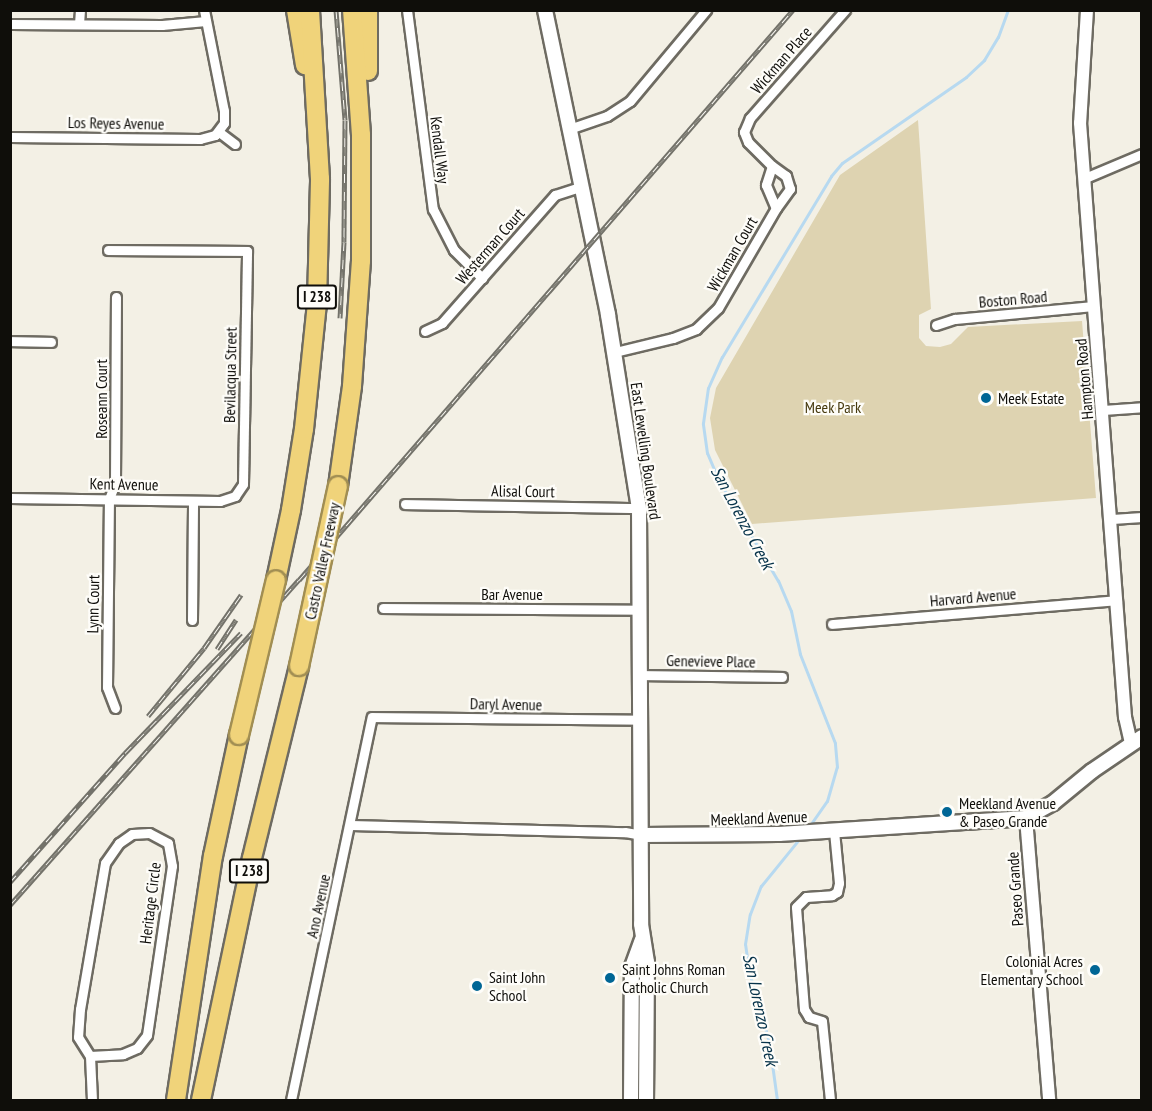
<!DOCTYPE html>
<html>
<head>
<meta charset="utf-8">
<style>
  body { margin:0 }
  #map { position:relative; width:1152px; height:1111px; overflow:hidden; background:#f3f0e5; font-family:"PT Sans Narrow",sans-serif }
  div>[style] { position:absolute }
  .green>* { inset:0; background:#ded3b1 }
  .stream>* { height:3px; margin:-1.5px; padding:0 1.5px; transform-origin:1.5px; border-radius:1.5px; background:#b7d9f0 }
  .roads { filter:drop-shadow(2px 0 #6e6b62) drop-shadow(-2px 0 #6e6b62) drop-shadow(0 2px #6e6b62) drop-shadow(0 -2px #6e6b62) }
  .minor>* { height:9px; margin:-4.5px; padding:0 4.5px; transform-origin:4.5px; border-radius:4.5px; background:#fff }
  .tertiary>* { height:12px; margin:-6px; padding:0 6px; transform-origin:6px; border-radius:6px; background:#fff }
  .secondary>* { height:14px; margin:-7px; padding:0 7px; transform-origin:7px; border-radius:7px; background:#fff }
  .motorway>* { height:18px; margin:-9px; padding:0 9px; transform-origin:9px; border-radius:9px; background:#f0d37a }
  .rail>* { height:5px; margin-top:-2.5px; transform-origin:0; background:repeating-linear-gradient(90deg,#fefdf9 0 9px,#73726a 0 18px); box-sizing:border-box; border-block:2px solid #73726a }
  .bridges { filter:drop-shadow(2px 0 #a18e53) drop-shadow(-2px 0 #a18e53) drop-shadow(0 2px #a18e53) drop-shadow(0 -2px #a18e53) }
  .motorway-bridge>* { height:18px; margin:-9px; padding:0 9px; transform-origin:9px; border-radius:9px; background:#f0d37a }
  .dots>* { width:16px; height:16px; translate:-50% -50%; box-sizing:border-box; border:3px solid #fefdf9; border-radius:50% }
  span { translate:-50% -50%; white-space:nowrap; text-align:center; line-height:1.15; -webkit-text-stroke:4.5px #fefdf9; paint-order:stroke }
  .shield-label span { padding:2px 4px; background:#fefdf9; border:2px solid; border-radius:4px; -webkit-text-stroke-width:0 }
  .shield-label { font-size:15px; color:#0f0e0a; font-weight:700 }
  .street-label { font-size:16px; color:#0f0e0a }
  .poi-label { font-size:16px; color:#0f0e0a }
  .left { translate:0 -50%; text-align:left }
  .right { translate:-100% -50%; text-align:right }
  .park-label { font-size:16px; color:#473a0f }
  .water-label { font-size:18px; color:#07334a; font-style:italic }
  .frame { position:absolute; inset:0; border:12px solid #0f0e0a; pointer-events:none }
</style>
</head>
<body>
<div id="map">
  <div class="green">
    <i style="clip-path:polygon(918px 120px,931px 309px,919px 315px,919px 338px,926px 346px,940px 347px,951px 344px,968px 327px,1082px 321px,1096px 498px,752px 524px,715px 450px,710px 418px,716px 388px,840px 175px)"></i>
  </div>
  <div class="stream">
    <i style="left:808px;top:828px;width:33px;rotate:-55deg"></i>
    <i style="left:827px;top:801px;width:35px;rotate:-74deg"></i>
    <i style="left:837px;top:767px;width:24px;rotate:-95deg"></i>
    <i style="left:835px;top:743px;width:96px;rotate:-111.5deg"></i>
    <i style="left:800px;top:654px;width:44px;rotate:-101.8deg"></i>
    <i style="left:791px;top:611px;width:33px;rotate:-113deg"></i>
    <i style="left:778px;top:581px;width:116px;rotate:-120.5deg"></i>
    <i style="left:719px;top:481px;width:30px;rotate:-113deg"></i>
    <i style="left:707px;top:453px;width:30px;rotate:-98deg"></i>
    <i style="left:703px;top:423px;width:35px;rotate:-82deg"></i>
    <i style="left:708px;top:388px;width:34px;rotate:-66deg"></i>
    <i style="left:722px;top:357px;width:211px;rotate:-58.9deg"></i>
    <i style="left:831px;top:176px;width:17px;rotate:-50deg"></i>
    <i style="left:842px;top:163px;width:151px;rotate:-34.7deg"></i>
    <i style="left:966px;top:77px;width:25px;rotate:-43deg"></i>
    <i style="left:984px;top:60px;width:27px;rotate:-59deg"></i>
    <i style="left:998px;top:37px;width:29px;rotate:-70deg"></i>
    <i style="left:777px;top:1100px;width:59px;rotate:-97.9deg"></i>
    <i style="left:769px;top:1042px;width:73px;rotate:-105.9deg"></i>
    <i style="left:749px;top:972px;width:28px;rotate:-98deg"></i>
    <i style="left:745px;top:944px;width:30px;rotate:-81deg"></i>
    <i style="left:750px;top:914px;width:30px;rotate:-69deg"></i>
    <i style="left:761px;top:886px;width:62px;rotate:-50.9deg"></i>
  </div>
  <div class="roads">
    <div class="minor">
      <i style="left:407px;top:10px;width:201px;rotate:82.6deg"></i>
      <i style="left:433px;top:209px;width:46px;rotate:62.9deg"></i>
      <i style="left:454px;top:250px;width:40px;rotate:45deg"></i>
      <i style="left:10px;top:24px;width:152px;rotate:0.4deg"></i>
      <i style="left:162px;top:25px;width:44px;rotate:-5.2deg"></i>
      <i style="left:79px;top:24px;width:14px;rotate:-86deg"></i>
      <i style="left:569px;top:129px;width:40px;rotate:-18.9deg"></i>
      <i style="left:607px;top:116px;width:27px;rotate:-33deg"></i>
      <i style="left:630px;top:101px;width:119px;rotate:-50.1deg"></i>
      <i style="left:219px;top:132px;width:20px;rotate:37deg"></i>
      <i style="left:10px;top:137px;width:190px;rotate:0.6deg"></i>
      <i style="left:200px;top:139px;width:16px;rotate:-15deg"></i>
      <i style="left:215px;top:135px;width:15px;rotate:-53deg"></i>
      <i style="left:224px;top:123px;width:12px;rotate:-90deg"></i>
      <i style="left:224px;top:111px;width:103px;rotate:-101.2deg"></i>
      <i style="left:772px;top:166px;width:20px;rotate:108deg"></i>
      <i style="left:766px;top:185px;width:25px;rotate:67deg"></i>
      <i style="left:1085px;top:178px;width:62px;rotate:-22.8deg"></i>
      <i style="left:936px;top:325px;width:20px;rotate:-18deg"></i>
      <i style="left:955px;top:319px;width:139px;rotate:-5.4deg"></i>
      <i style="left:425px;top:331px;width:19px;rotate:-25deg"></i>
      <i style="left:442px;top:323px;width:171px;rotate:-48.6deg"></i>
      <i style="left:555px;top:195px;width:26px;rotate:-18deg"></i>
      <i style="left:10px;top:341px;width:41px;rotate:1.4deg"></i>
      <i style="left:615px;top:352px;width:60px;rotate:-13.6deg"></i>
      <i style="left:673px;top:338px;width:25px;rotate:-21deg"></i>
      <i style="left:696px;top:329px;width:30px;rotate:-44deg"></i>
      <i style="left:718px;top:308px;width:116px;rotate:-59.9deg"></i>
      <i style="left:776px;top:208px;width:24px;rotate:-54deg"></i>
      <i style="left:790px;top:189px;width:14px;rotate:-107deg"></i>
      <i style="left:786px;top:176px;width:17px;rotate:-144deg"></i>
      <i style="left:772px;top:166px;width:34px;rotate:-135deg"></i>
      <i style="left:748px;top:142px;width:11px;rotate:-112deg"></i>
      <i style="left:744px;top:132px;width:15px;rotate:-67deg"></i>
      <i style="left:750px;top:118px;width:144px;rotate:-48.7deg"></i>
      <i style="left:1103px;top:410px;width:39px;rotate:-4deg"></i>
      <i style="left:10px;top:498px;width:210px;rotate:0.8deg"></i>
      <i style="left:220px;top:501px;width:16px;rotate:-18deg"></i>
      <i style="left:235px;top:496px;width:14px;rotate:-56deg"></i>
      <i style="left:243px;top:484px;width:233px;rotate:-89deg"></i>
      <i style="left:247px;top:251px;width:139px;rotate:-179.6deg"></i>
      <i style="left:405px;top:504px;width:234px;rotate:1deg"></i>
      <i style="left:1112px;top:519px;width:30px;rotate:-4deg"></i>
      <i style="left:383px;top:608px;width:257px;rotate:0.4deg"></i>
      <i style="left:192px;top:620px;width:119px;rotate:-89.5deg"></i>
      <i style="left:832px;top:624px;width:286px;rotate:-4.8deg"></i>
      <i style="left:640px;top:675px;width:142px;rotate:0.8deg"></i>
      <i style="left:115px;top:708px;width:22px;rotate:-111deg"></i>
      <i style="left:107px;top:687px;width:188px;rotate:-89.4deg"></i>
      <i style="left:109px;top:499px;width:17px;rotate:-69deg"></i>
      <i style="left:115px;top:483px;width:186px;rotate:-89.7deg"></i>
      <i style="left:351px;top:825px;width:274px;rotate:1.5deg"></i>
      <i style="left:625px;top:832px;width:17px;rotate:10deg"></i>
      <i style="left:90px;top:1056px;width:33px;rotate:-3deg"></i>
      <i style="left:123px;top:1054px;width:15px;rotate:-23deg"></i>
      <i style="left:137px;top:1048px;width:16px;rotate:-52deg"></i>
      <i style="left:147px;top:1035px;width:171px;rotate:-81.6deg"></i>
      <i style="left:172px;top:866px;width:23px;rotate:-100deg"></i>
      <i style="left:168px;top:843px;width:21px;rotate:-152deg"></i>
      <i style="left:149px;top:833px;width:17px;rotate:177deg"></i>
      <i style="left:132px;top:834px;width:16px;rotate:145deg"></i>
      <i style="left:119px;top:843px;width:24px;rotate:125deg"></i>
      <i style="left:105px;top:863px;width:148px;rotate:99.7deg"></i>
      <i style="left:80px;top:1009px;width:28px;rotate:94deg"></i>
      <i style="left:78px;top:1037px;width:22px;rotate:58deg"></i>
      <i style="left:90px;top:1056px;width:44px;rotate:87.4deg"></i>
      <i style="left:291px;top:1100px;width:391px;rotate:-78.1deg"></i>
      <i style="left:372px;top:717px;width:268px;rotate:0.6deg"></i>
      <i style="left:830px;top:1100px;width:79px;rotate:-95.8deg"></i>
      <i style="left:822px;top:1021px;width:14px;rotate:-163deg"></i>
      <i style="left:809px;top:1017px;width:9px;rotate:-122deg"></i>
      <i style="left:804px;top:1009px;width:102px;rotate:-94.5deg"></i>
      <i style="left:796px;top:907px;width:14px;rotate:-45deg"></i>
      <i style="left:806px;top:897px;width:26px;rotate:-4deg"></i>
      <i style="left:832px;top:895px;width:6px;rotate:-31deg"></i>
      <i style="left:837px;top:892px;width:9px;rotate:-77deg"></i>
      <i style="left:839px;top:883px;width:52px;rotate:-95.5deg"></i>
    </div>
    <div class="tertiary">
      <i style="left:1087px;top:10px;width:113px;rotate:93.5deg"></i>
      <i style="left:1080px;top:123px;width:596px;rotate:85.67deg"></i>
      <i style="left:1125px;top:717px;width:28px;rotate:77deg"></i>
      <i style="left:1026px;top:818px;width:283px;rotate:85.3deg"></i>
    </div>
    <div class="secondary">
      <i style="left:545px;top:10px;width:311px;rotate:78.3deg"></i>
      <i style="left:608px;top:315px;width:195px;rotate:80.9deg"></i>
      <i style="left:639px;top:508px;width:416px;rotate:89.7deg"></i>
      <i style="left:641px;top:924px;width:38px;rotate:81deg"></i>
      <i style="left:647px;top:962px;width:138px;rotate:90.4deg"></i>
      <i style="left:642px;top:835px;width:137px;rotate:-0.4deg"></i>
      <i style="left:779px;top:834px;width:248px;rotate:-3.7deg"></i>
      <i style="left:1026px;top:818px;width:31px;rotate:-29deg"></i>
      <i style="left:1053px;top:803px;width:50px;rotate:-39.4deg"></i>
      <i style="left:1092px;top:771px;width:60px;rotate:-34.2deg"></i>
      <i style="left:631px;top:1100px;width:133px;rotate:-89.6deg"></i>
      <i style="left:632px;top:967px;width:29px;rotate:-70deg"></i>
    </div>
    <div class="motorway">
      <i style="left:296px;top:10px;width:56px;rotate:80.7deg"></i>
      <i style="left:368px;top:10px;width:61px;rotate:90deg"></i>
      <i style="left:338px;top:486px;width:101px;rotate:-82deg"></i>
      <i style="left:352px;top:386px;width:125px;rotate:-85.9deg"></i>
      <i style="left:361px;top:261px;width:126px;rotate:-90deg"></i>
      <i style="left:361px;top:135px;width:125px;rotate:-94.1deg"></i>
      <i style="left:276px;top:580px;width:72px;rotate:-77.9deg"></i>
      <i style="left:291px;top:510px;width:82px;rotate:-80.9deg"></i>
      <i style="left:304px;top:429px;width:126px;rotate:-84.1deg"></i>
      <i style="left:317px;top:304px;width:125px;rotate:-88.6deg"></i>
      <i style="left:320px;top:179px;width:169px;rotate:-93.4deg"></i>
      <i style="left:176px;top:1100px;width:247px;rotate:-81.4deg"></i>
      <i style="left:213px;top:856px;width:124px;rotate:-77.9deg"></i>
      <i style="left:201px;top:1100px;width:247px;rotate:-78.1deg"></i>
      <i style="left:252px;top:858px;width:198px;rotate:-76.2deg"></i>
    </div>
  </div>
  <div class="rail">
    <i style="left:336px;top:10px;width:110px;rotate:85.3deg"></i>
    <i style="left:345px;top:120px;width:122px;rotate:90.5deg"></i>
    <i style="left:344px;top:242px;width:76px;rotate:93deg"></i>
    <i style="left:217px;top:649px;width:35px;rotate:-57deg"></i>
    <i style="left:148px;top:716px;width:88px;rotate:-50.5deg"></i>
    <i style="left:204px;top:648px;width:65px;rotate:-55.1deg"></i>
    <i style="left:10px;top:882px;width:173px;rotate:-48.3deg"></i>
    <i style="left:125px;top:753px;width:167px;rotate:-46deg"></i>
    <i style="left:10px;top:905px;width:435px;rotate:-48.4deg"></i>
    <i style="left:299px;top:580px;width:754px;rotate:-49.09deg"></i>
  </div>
  <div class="bridges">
    <div class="motorway-bridge">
      <i style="left:299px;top:666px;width:184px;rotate:-77.8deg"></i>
      <i style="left:239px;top:735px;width:159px;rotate:-76.6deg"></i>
    </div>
  </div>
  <div class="dots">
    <i style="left:986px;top:398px;background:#006695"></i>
    <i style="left:947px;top:812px;background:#006695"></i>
    <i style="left:1095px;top:970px;background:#006695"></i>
    <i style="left:610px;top:978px;background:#006695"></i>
    <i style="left:477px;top:986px;background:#006695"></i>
  </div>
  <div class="shield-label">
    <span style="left:317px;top:297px">I 238</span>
    <span style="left:249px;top:871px">I 238</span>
  </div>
  <div class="street-label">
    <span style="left:781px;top:60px;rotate:-49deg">Wickman Place</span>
    <span style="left:116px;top:123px;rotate:1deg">Los Reyes Avenue</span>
    <span style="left:440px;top:150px;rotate:83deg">Kendall Way</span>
    <span style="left:490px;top:246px;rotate:-49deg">Westerman Court</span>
    <span style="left:732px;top:254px;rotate:-60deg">Wickman Court</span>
    <span style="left:1013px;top:299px;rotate:-5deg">Boston Road</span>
    <span style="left:230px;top:375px;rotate:-89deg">Bevilacqua Street</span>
    <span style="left:1084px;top:379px;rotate:-95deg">Hampton Road</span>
    <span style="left:101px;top:399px;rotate:-90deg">Roseann Court</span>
    <span style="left:646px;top:451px;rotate:82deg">East Lewelling Boulevard</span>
    <span style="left:124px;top:484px;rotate:1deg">Kent Avenue</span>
    <span style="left:523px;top:491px;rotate:1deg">Alisal Court</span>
    <span style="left:322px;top:561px;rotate:-78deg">Castro Valley Freeway</span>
    <span style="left:512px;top:594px">Bar Avenue</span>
    <span style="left:973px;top:597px;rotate:-5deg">Harvard Avenue</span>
    <span style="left:93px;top:604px;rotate:-89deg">Lynn Court</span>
    <span style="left:711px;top:661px;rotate:1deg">Genevieve Place</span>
    <span style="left:506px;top:704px;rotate:1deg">Daryl Avenue</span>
    <span style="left:759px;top:818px;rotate:-2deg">Meekland Avenue</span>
    <span style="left:1015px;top:889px;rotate:-94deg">Paseo Grande</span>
    <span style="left:150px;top:903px;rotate:-83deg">Heritage Circle</span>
    <span style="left:318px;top:906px;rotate:-78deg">Ano Avenue</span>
  </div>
  <div class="poi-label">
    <span class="left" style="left:998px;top:398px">Meek Estate</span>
    <span class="left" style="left:959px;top:812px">Meekland Avenue<br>&amp; Paseo Grande</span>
    <span class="right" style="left:1083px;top:970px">Colonial Acres<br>Elementary School</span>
    <span class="left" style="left:622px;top:978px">Saint Johns Roman<br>Catholic Church</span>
    <span class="left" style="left:489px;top:986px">Saint John<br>School</span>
  </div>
  <div class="park-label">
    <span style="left:833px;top:407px">Meek Park</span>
  </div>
  <div class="water-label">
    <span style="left:742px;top:518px;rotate:62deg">San Lorenzo Creek</span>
    <span style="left:760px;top:1010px;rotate:78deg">San Lorenzo Creek</span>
  </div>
  <div class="frame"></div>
</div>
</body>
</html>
